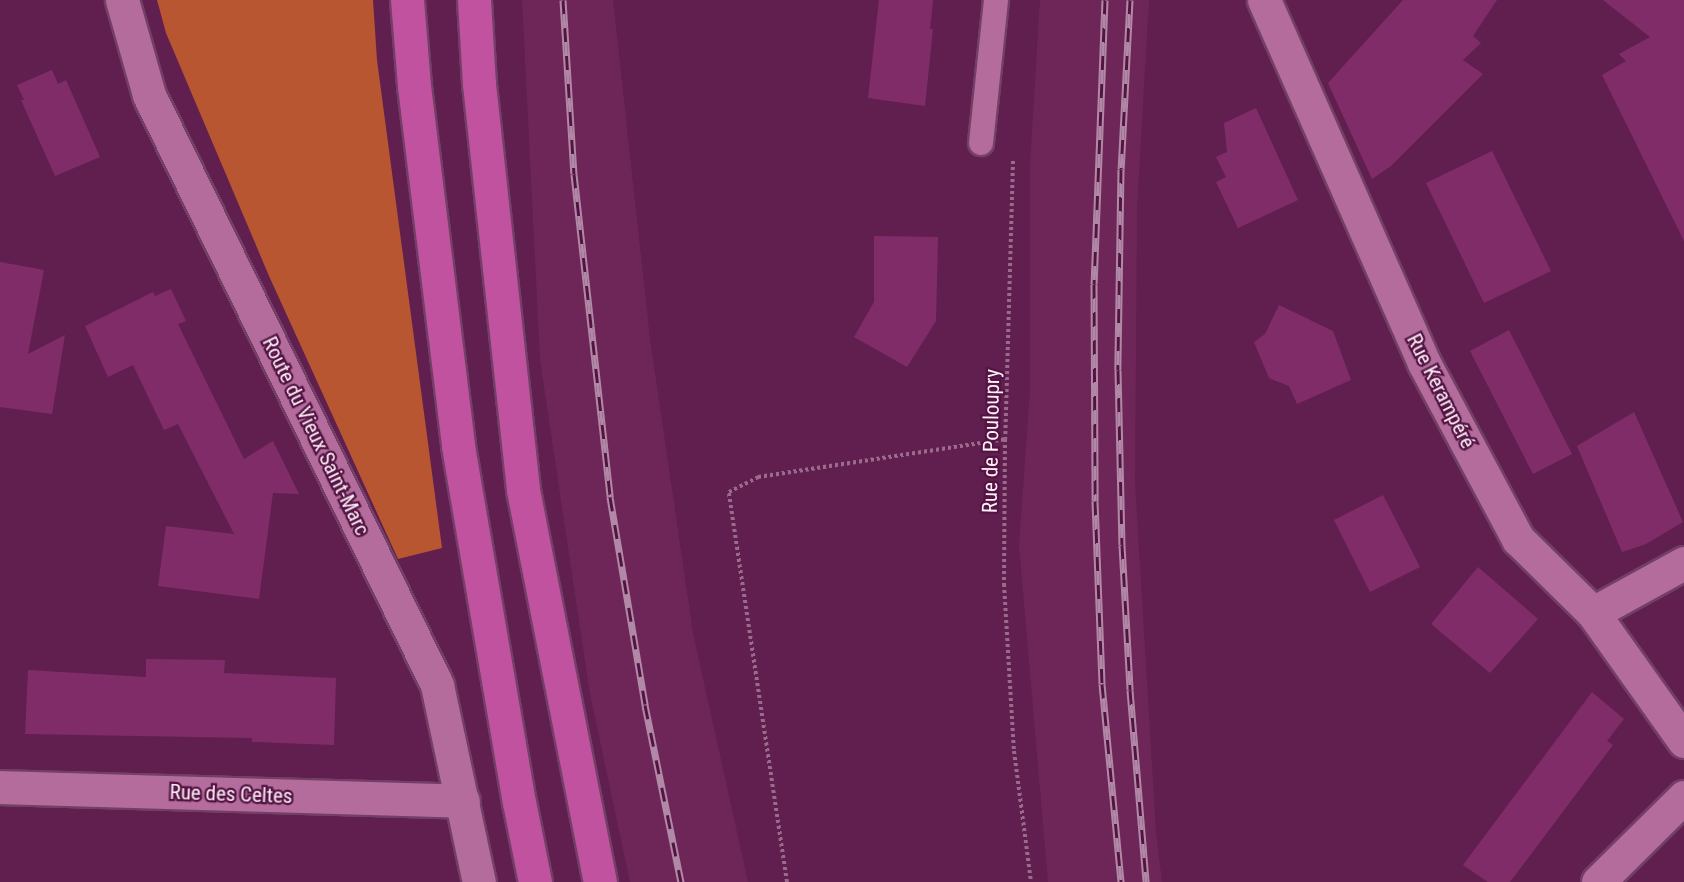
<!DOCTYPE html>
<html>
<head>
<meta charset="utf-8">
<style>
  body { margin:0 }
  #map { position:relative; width:1684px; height:882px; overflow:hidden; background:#601f4e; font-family:"Roboto Condensed",sans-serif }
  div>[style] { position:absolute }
  .built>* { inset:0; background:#6e2659 }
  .forest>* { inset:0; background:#b85631 }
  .building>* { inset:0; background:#802c69 }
  .path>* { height:4px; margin-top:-2px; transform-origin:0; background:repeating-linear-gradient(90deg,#9a6b8c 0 3px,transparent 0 6px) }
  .roads { filter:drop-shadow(2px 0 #733f66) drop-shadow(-2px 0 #733f66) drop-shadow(0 2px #733f66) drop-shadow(0 -2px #733f66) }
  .lane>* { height:24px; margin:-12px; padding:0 12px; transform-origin:12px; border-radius:12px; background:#b36c9c }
  .street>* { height:33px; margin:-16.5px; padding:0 16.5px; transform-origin:16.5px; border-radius:16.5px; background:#b36c9c }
  .highway>* { height:33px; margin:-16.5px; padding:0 16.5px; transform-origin:16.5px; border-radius:16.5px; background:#c0529f }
  .rail>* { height:7px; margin-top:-3.5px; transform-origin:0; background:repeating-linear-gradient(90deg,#541443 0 14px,#b188a5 0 28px); box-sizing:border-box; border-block:2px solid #b188a5 }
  span { translate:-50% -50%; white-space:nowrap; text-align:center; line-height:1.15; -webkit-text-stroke:4.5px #541443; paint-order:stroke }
  .street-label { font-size:21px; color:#feeef8 }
</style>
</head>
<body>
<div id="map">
  <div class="built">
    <i style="clip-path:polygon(522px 0,613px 0,650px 339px,693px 633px,748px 882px,630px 882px,590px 694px,540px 360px)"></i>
    <i style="clip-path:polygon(1040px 0,1149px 0,1137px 207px,1135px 483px,1156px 832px,1162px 882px,1048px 882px,1019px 545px,1030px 391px,1030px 164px)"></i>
  </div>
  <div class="forest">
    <i style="clip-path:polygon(157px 0,373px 0,377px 60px,442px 548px,398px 559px,269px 276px,166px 33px)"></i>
  </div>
  <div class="building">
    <i style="clip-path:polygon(879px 0,933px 0,930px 29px,933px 29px,925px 106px,868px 98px)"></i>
    <i style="clip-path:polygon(1403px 0,1497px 0,1473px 36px,1481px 43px,1463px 60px,1483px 74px,1391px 166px,1372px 179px,1328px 83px)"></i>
    <i style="clip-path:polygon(1603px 0,1684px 0,1684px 241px,1602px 75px,1626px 61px,1619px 54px,1650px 37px)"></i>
    <i style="clip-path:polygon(52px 70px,58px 84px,66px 80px,100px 157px,55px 176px,21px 100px,24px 100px,17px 85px)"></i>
    <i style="clip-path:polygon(1256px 108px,1298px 200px,1238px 228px,1216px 182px,1226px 177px,1216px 157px,1227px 152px,1224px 123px)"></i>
    <i style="clip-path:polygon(1492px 151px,1551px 271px,1484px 303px,1426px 183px)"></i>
    <i style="clip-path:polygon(874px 236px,938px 237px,936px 321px,907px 367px,854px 337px,874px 302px)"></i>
    <i style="clip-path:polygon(0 262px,44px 270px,28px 354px,65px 335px,52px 414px,0 407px)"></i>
    <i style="clip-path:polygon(171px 289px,186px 321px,178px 324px,244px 459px,273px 441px,299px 494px,273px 493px,259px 599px,158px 586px,166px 526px,234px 534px,178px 424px,164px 430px,133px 365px,108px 377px,85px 326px,153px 292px,155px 296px)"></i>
    <i style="clip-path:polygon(1279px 305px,1333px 331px,1351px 380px,1297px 404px,1289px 386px,1269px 378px,1254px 342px,1265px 334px)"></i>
    <i style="clip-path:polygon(1509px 330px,1572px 454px,1533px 474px,1470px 351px)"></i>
    <i style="clip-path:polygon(1634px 412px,1683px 522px,1646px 544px,1622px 552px,1577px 446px)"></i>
    <i style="clip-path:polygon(1383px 495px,1420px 567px,1370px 592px,1334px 520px)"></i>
    <i style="clip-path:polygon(1478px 567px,1538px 619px,1490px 673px,1431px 624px)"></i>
    <i style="clip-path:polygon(146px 659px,225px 660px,224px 673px,336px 678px,334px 745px,252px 742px,252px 738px,25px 734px,28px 670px,146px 677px)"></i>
    <i style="clip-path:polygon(1592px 692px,1624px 719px,1607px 741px,1613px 745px,1510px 882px,1488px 882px,1463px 865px)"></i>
  </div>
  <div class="path">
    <i style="left:1013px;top:161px;width:278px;rotate:91.6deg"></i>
    <i style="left:1005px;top:439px;width:145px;rotate:90.4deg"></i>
    <i style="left:1004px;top:584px;width:167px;rotate:86.6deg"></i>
    <i style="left:1014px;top:751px;width:132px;rotate:82.6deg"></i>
    <i style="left:787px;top:882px;width:394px;rotate:-98.5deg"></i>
    <i style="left:729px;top:492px;width:33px;rotate:-27deg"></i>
    <i style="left:758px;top:477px;width:250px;rotate:-8.7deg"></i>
  </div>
  <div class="roads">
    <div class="lane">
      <i style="left:981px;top:143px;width:144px;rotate:-84deg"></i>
    </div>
    <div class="street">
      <i style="left:122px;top:0;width:99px;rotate:74.1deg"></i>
      <i style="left:149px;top:95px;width:657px;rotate:63.98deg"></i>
      <i style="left:437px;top:685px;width:201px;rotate:78deg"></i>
      <i style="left:1264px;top:0;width:397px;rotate:66.2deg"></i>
      <i style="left:1424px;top:363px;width:200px;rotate:61.9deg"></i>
      <i style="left:1518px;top:539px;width:105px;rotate:44.6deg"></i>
      <i style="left:1593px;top:613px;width:157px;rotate:54.6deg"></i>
      <i style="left:1593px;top:613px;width:104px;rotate:-28.8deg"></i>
      <i style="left:0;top:787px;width:463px;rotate:1.7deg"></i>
      <i style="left:1598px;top:882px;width:121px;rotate:-44.7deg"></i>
    </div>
    <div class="highway">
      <i style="left:407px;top:0;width:86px;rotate:85.3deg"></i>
      <i style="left:414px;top:86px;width:363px;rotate:83deg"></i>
      <i style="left:458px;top:446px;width:361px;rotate:80.3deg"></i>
      <i style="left:519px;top:802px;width:82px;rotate:78.7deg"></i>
      <i style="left:474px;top:0;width:84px;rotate:86.6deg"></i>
      <i style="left:479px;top:84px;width:408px;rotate:83.8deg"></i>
      <i style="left:523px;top:490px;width:399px;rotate:78.9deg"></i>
    </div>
  </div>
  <div class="rail">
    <i style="left:563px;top:0;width:174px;rotate:86.4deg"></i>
    <i style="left:574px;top:174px;width:325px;rotate:83.6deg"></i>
    <i style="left:610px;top:497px;width:211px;rotate:80.4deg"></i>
    <i style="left:645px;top:705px;width:181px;rotate:78.5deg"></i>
    <i style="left:1105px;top:0;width:284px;rotate:92.2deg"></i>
    <i style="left:1094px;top:284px;width:217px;rotate:89.7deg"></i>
    <i style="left:1095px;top:501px;width:183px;rotate:87.8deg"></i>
    <i style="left:1102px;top:684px;width:199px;rotate:84.5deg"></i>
    <i style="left:1130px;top:0;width:169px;rotate:93deg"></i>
    <i style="left:1121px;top:169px;width:201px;rotate:90.9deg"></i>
    <i style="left:1118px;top:370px;width:175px;rotate:88.7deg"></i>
    <i style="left:1122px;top:545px;width:145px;rotate:86.8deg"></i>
    <i style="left:1130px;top:690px;width:193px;rotate:85.2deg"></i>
  </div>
  <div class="street-label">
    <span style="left:1441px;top:391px;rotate:63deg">Rue Kerampéré</span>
    <span style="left:316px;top:436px;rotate:64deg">Route du Vieux Saint-Marc</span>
    <span style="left:991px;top:441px;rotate:-89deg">Rue de Pouloupry</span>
    <span style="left:231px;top:794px;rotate:2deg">Rue des Celtes</span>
  </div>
</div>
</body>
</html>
